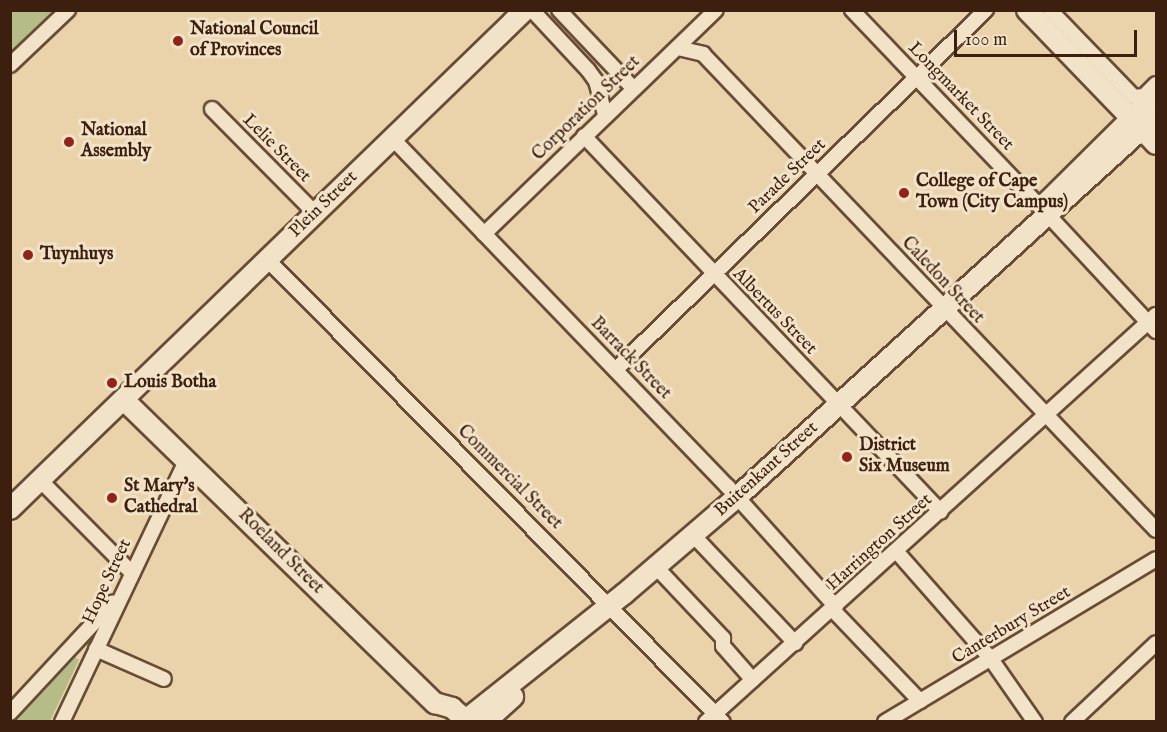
<!DOCTYPE html>
<html>
<head>
<meta charset="utf-8">
<style>
  body { margin:0 }
  #map { position:relative; width:1167px; height:732px; overflow:hidden; background:#ead3aa; font-family:"IM FELL English",serif }
  div>[style] { position:absolute }
  .green>* { inset:0; background:#b6bc88 }
  .roads { filter:drop-shadow(2px 0 #684c36) drop-shadow(-2px 0 #684c36) drop-shadow(0 2px #684c36) drop-shadow(0 -2px #684c36) }
  .street>* { height:14px; margin:-7px; padding:0 7px; transform-origin:7px; border-radius:7px; background:#f1e2c8 }
  .secondary>* { height:20px; margin:-10px; padding:0 10px; transform-origin:10px; border-radius:10px; background:#f1e2c8 }
  .dots>* { width:16px; height:16px; translate:-50% -50%; box-sizing:border-box; border:3px solid #f1e2c8; border-radius:50% }
  span { translate:-50% -50%; white-space:nowrap; text-align:center; line-height:1.15; -webkit-text-stroke:6px #f1e2c8; paint-order:stroke }
  .poi-label { font-size:18px; color:#3c1f0f; font-weight:700 }
  .left { translate:0 -50%; text-align:left }
  .street-label { font-size:18px; color:#3c1f0f }
  .frame { position:absolute; inset:0; border:12px solid #3c1f0f; pointer-events:none }
  .scale { position:absolute; left:954px; top:30px; width:183px; height:27px; box-sizing:border-box; border:3px solid #3c1f0f; border-top:0; padding-left:8px; font-size:18px; line-height:21px; white-space:nowrap; color:#3c1f0f; -webkit-text-stroke:4px #f1e2c8; paint-order:stroke }
</style>
</head>
<body>
<div id="map">
  <div class="green">
    <i style="clip-path:polygon(11px 10px,56px 10px,56px 11px,11px 55px)"></i>
    <i style="clip-path:polygon(75px 657px,79px 660px,50px 721px,16px 721px)"></i>
  </div>
  <div class="roads">
    <div class="street">
      <i style="left:532px;top:10px;width:82px;rotate:47deg"></i>
      <i style="left:588px;top:70px;width:14px;rotate:54deg"></i>
      <i style="left:596px;top:81px;width:35px;rotate:75deg"></i>
      <i style="left:559px;top:10px;width:108px;rotate:46.5deg"></i>
      <i style="left:852px;top:10px;width:274px;rotate:46.3deg"></i>
      <i style="left:1050px;top:10px;width:121px;rotate:46deg"></i>
      <i style="left:1134px;top:97px;width:10px;rotate:-6deg"></i>
      <i style="left:1144px;top:96px;width:17px;rotate:-45deg"></i>
      <i style="left:678px;top:48px;width:26px;rotate:13deg"></i>
      <i style="left:703px;top:54px;width:657px;rotate:46.42deg"></i>
      <i style="left:10px;top:65px;width:80px;rotate:-43.5deg"></i>
      <i style="left:212px;top:109px;width:146px;rotate:45.3deg"></i>
      <i style="left:584px;top:136px;width:518px;rotate:46.48deg"></i>
      <i style="left:393px;top:139px;width:483px;rotate:46.1deg"></i>
      <i style="left:728px;top:487px;width:161px;rotate:48deg"></i>
      <i style="left:1050px;top:217px;width:156px;rotate:47.1deg"></i>
      <i style="left:484px;top:234px;width:322px;rotate:-44deg"></i>
      <i style="left:268px;top:260px;width:648px;rotate:45.44deg"></i>
      <i style="left:615px;top:370px;width:517px;rotate:-44.14deg"></i>
      <i style="left:40px;top:480px;width:131px;rotate:45.3deg"></i>
      <i style="left:693px;top:535px;width:149px;rotate:46.6deg"></i>
      <i style="left:897px;top:552px;width:142px;rotate:48.7deg"></i>
      <i style="left:991px;top:659px;width:77px;rotate:55.1deg"></i>
      <i style="left:656px;top:567px;width:98px;rotate:46.7deg"></i>
      <i style="left:723px;top:638px;width:8px;rotate:90deg"></i>
      <i style="left:723px;top:646px;width:45px;rotate:48.6deg"></i>
      <i style="left:833px;top:610px;width:126px;rotate:46.3deg"></i>
      <i style="left:96px;top:649px;width:74px;rotate:23.8deg"></i>
      <i style="left:10px;top:713px;width:151px;rotate:-47.1deg"></i>
      <i style="left:62px;top:722px;width:291px;rotate:-64.6deg"></i>
      <i style="left:706px;top:722px;width:607px;rotate:-42.13deg"></i>
      <i style="left:885px;top:722px;width:316px;rotate:-31deg"></i>
      <i style="left:1072px;top:722px;width:115px;rotate:-43.2deg"></i>
    </div>
    <div class="secondary">
      <i style="left:1027px;top:10px;width:186px;rotate:46.1deg"></i>
      <i style="left:1046px;top:203px;width:155px;rotate:-44.7deg"></i>
      <i style="left:125px;top:401px;width:433px;rotate:44.3deg"></i>
      <i style="left:435px;top:703px;width:18px;rotate:16deg"></i>
      <i style="left:452px;top:708px;width:21px;rotate:41deg"></i>
      <i style="left:10px;top:509px;width:717px;rotate:-44.1deg"></i>
      <i style="left:463px;top:722px;width:206px;rotate:-38.5deg"></i>
      <i style="left:624px;top:594px;width:148px;rotate:-40.6deg"></i>
      <i style="left:736px;top:498px;width:568px;rotate:-42.29deg"></i>
      <i style="left:485px;top:722px;width:38px;rotate:-42deg"></i>
    </div>
  </div>
  <div class="dots">
    <i style="left:178px;top:41px;background:#8f2418"></i>
    <i style="left:69px;top:142px;background:#8f2418"></i>
    <i style="left:904px;top:193px;background:#8f2418"></i>
    <i style="left:28px;top:255px;background:#8f2418"></i>
    <i style="left:112px;top:383px;background:#8f2418"></i>
    <i style="left:847px;top:457px;background:#8f2418"></i>
    <i style="left:112px;top:498px;background:#8f2418"></i>
  </div>
  <div class="poi-label">
    <span class="left" style="left:190px;top:41px">National Council<br>of Provinces</span>
    <span class="left" style="left:81px;top:142px">National<br>Assembly</span>
    <span class="left" style="left:916px;top:193px">College of Cape<br>Town (City Campus)</span>
    <span class="left" style="left:40px;top:255px">Tuynhuys</span>
    <span class="left" style="left:124px;top:383px">Louis Botha</span>
    <span class="left" style="left:859px;top:457px">District<br>Six Museum</span>
    <span class="left" style="left:124px;top:498px">St Mary's<br>Cathedral</span>
  </div>
  <div class="street-label">
    <span style="left:960px;top:97px;rotate:46deg">Longmarket Street</span>
    <span style="left:587px;top:109px;rotate:-44deg">Corporation Street</span>
    <span style="left:276px;top:149px;rotate:45deg">Lelie Street</span>
    <span style="left:788px;top:177px;rotate:-44deg">Parade Street</span>
    <span style="left:324px;top:205px;rotate:-44deg">Plein Street</span>
    <span style="left:942px;top:281px;rotate:47deg">Caledon Street</span>
    <span style="left:774px;top:312px;rotate:46deg">Albertus Street</span>
    <span style="left:630px;top:359px;rotate:46deg">Barrack Street</span>
    <span style="left:767px;top:470px;rotate:-42deg">Buitenkant Street</span>
    <span style="left:509px;top:478px;rotate:45deg">Commercial Street</span>
    <span style="left:880px;top:543px;rotate:-42deg">Harrington Street</span>
    <span style="left:280px;top:552px;rotate:45deg">Roeland Street</span>
    <span style="left:108px;top:582px;rotate:-65deg">Hope Street</span>
    <span style="left:1012px;top:626px;rotate:-31deg">Canterbury Street</span>
  </div>
  <div class="frame"></div>
  <div class="scale">100 m</div>
</div>
</body>
</html>
